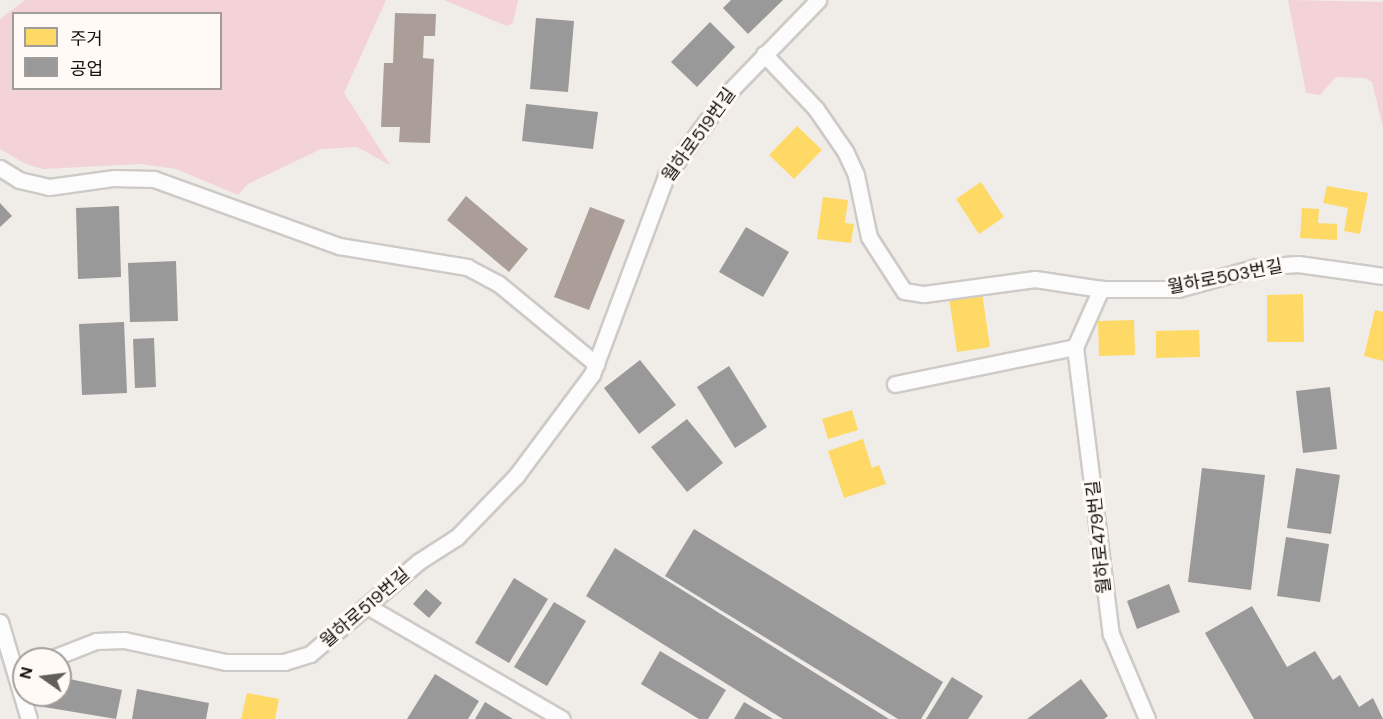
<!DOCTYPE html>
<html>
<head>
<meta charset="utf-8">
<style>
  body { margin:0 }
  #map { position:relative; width:1383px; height:719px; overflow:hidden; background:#f0ece8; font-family:"DM Sans","Noto Sans KR",sans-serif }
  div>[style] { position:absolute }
  .green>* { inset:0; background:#f3d2d8 }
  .homes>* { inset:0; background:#ffd966 }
  .industry>* { inset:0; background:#999 }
  .building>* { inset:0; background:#ab9e99 }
  .roads { filter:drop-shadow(2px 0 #cdcac7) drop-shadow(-2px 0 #cdcac7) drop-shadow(0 2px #cdcac7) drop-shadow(0 -2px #cdcac7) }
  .lane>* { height:15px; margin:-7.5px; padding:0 7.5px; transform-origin:7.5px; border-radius:7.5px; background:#fdfcfc }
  span { translate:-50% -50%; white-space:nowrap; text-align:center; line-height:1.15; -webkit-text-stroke:6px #fffaf6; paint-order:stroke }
  .street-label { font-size:18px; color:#14110f }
  .legend { position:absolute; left:12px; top:12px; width:210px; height:78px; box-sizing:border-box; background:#fffaf6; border:2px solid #a19d9a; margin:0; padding:8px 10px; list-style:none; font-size:18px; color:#14110f }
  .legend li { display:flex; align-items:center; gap:12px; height:30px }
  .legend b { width:30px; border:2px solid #a19d9a }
  .north { position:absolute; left:12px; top:647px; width:60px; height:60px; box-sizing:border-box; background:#fffaf6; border:2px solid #a19d9a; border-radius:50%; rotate:284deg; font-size:16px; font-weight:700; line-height:24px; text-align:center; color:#14110f }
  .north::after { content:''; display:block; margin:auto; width:21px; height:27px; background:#615e5b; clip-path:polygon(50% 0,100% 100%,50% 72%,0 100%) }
</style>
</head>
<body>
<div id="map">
  <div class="green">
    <i style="clip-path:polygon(evenodd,25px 0,386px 0,344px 93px,390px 165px,357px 147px,321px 149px,248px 184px,238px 195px,176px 169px,140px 164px,43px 169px,26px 164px,0 149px,0 19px,25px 0,14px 14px,220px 14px,220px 88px,14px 88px,14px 14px)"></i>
    <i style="clip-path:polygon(444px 0,518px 0,513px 23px,507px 26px)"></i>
    <i style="clip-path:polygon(1288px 0,1383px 2px,1383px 128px,1372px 82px,1366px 78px,1336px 77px,1320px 95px,1306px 93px)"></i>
  </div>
  <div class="homes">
    <i style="clip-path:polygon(797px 126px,822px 150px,794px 179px,769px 155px)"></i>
    <i style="clip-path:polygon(981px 182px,1004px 217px,979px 234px,956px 199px)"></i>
    <i style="clip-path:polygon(1327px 186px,1368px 193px,1360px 234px,1344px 231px,1348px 208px,1323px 203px)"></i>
    <i style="clip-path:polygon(823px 197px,848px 200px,845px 223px,854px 224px,851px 243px,817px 239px)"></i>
    <i style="clip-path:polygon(1302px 208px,1319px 209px,1318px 223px,1337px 224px,1337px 240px,1300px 238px)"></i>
    <i style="clip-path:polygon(982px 292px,990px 347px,957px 352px,949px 298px)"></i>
    <i style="clip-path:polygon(1303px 294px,1304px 342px,1267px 342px,1267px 295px)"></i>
    <i style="clip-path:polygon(1375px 310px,1383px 312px,1383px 361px,1364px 356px)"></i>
    <i style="clip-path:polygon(1134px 320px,1135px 355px,1099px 356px,1098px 321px)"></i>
    <i style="clip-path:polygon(1199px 330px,1200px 357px,1156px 358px,1156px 331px)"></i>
    <i style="clip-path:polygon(852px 410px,858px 430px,828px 439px,822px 419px)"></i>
    <i style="clip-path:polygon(863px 439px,872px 468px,879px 465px,886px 484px,844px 498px,828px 451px)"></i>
    <i style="clip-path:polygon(247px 693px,279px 699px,275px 719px,241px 719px)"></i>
  </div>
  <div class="industry">
    <i style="clip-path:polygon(731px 0,783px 0,748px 34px,723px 8px)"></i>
    <i style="clip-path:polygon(536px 18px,574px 21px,568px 92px,530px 89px)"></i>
    <i style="clip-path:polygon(710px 22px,735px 47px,697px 87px,671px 62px)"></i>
    <i style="clip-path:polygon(526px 104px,598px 112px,593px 149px,522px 141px)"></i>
    <i style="clip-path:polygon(0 203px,12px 216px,0 227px)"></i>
    <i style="clip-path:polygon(119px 206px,121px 277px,78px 279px,76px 208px)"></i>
    <i style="clip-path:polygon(746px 227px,789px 252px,763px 297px,719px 272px)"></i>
    <i style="clip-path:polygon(176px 261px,178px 321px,130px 322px,128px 263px)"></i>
    <i style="clip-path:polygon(124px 322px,127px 393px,82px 395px,79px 324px)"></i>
    <i style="clip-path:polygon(154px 338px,156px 387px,135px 388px,133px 339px)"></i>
    <i style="clip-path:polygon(640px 360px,676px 405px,639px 434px,604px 388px)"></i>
    <i style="clip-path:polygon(729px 366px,767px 427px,735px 448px,697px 387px)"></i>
    <i style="clip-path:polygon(1330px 387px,1337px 449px,1303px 453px,1296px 391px)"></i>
    <i style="clip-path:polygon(687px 419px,723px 463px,687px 492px,651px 447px)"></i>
    <i style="clip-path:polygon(1202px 468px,1265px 475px,1251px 590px,1188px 582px)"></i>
    <i style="clip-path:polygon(1296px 468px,1340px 475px,1331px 534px,1287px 528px)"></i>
    <i style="clip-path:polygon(694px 529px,943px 682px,921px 719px,898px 719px,665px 576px)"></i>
    <i style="clip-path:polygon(1286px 537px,1329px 544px,1320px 602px,1277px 596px)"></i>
    <i style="clip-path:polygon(615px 548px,889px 719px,783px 719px,586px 596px)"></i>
    <i style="clip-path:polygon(514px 578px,548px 599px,509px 663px,475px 643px)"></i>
    <i style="clip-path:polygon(1169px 584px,1180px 612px,1137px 629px,1127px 601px)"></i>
    <i style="clip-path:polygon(426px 589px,442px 603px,429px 618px,413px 604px)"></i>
    <i style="clip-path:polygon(554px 602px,586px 621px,547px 686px,514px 667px)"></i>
    <i style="clip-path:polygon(1252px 606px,1287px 667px,1315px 651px,1333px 680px,1340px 675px,1359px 707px,1373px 698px,1383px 719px,1254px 719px,1205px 633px)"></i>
    <i style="clip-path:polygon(660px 651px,726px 690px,708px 719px,699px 719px,641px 684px)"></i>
    <i style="clip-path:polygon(435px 674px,479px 701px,468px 719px,407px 719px)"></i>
    <i style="clip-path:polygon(60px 677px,122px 690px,116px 719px,44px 707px,47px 695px,60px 695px)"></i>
    <i style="clip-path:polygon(952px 677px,983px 696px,968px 719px,926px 719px)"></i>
    <i style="clip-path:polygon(1081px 679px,1108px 716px,1104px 719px,1027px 719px)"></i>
    <i style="clip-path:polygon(137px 689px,209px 703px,206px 719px,132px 719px)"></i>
    <i style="clip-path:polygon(485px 702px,513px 719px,475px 719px)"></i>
    <i style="clip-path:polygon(744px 702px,773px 719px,734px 719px)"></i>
  </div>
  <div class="building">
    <i style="clip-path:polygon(395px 13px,436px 14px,435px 36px,424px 36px,423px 58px,434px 59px,430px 143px,399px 142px,400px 127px,381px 127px,384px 63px,393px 63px)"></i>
    <i style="clip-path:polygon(466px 196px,528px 249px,509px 272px,447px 220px)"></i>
    <i style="clip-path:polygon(590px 207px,625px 220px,589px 310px,554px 297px)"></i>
  </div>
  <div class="roads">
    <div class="lane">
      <i style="left:764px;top:54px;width:76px;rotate:46.6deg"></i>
      <i style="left:816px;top:109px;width:51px;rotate:55.4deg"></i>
      <i style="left:845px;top:151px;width:26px;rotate:65deg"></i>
      <i style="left:856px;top:175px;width:63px;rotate:78.2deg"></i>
      <i style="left:869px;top:237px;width:64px;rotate:57.1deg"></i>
      <i style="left:904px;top:291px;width:20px;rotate:9deg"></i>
      <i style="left:924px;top:294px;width:112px;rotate:-7.7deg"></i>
      <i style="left:1035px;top:279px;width:67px;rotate:8.6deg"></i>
      <i style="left:1101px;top:289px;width:77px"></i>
      <i style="left:1178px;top:289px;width:82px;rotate:-15.6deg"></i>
      <i style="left:1257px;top:267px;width:41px;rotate:-4.2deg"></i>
      <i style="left:1298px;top:264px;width:86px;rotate:8deg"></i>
      <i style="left:0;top:168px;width:22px;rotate:32deg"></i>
      <i style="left:19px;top:180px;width:31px;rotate:13deg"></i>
      <i style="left:49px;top:187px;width:66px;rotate:-7.9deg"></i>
      <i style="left:114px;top:178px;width:40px;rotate:1.4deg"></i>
      <i style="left:154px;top:179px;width:197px;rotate:19.9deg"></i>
      <i style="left:339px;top:246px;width:130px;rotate:9.3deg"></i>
      <i style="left:467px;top:267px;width:36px;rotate:28deg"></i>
      <i style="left:499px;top:284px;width:126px;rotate:39.5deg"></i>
      <i style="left:1075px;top:347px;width:289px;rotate:82.9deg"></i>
      <i style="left:1111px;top:634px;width:92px;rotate:67deg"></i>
      <i style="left:895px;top:384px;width:184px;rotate:-11.6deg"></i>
      <i style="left:1075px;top:347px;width:64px;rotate:-65.9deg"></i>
      <i style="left:367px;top:606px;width:225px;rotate:30.1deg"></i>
      <i style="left:0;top:622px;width:101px;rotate:73.4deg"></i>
      <i style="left:50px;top:659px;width:49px;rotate:-21.4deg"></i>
      <i style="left:96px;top:641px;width:28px;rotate:-2deg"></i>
      <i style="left:124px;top:640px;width:104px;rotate:12.2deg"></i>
      <i style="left:226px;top:662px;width:58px"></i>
      <i style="left:284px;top:662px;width:27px;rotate:-17deg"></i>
      <i style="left:310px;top:654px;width:142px;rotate:-40.4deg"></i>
      <i style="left:418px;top:562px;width:46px;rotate:-32.7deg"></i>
      <i style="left:457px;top:537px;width:85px;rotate:-46deg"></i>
      <i style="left:516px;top:476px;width:127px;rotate:-53.3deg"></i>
      <i style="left:592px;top:374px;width:211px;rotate:-69.5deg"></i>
      <i style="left:666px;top:176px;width:102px;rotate:-53.4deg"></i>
      <i style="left:727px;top:94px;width:131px;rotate:-45.9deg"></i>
    </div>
  </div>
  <div class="street-label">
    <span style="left:699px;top:135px;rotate:-54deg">월하로519번길</span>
    <span style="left:1225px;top:277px;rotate:-11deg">월하로503번길</span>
    <span style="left:1099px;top:537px;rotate:-96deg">월하로479번길</span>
    <span style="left:365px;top:608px;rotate:-41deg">월하로519번길</span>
  </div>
  <ul class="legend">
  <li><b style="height:16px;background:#ffd966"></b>주거</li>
  <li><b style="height:16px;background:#999"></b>공업</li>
  </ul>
  <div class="north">N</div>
</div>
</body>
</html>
